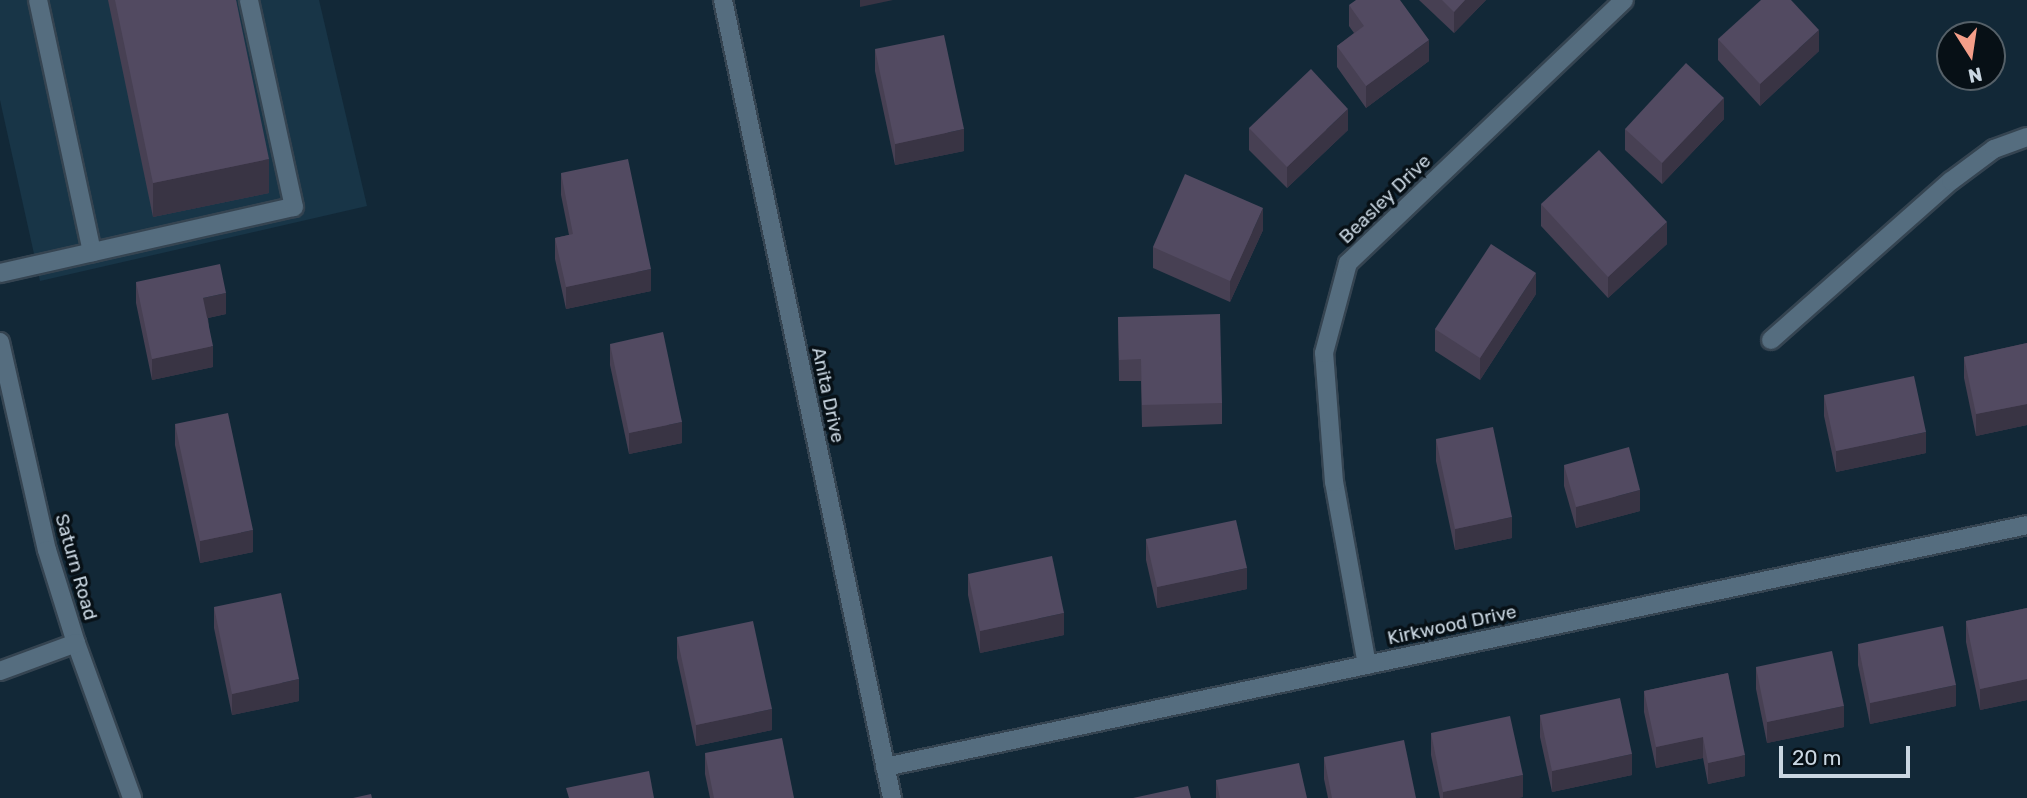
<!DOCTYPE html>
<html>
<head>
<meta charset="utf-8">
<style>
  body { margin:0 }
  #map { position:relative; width:2027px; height:798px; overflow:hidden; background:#122837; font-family:Rubik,sans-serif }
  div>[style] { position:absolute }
  .built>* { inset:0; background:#183547 }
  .roads { filter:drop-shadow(2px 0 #354451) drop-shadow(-2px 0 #354451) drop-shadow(0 2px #354451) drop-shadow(0 -2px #354451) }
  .minor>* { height:18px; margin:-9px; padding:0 9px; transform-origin:9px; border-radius:9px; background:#556d7f }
  .wall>* { inset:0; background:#474053 }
  .shaded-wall>* { inset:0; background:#393444 }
  .building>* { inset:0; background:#524a61 }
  span { translate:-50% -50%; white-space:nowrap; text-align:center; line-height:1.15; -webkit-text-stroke:7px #071016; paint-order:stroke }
  .street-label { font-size:19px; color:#cad7e2 }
  .north { position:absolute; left:1936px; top:21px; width:70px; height:70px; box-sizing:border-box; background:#071016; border:2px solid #556068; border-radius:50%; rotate:168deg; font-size:19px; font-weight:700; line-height:28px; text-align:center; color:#cad7e2 }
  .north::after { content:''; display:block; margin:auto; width:24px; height:32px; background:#f49e89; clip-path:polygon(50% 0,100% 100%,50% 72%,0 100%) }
  .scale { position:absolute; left:1779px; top:746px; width:131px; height:32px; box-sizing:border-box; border:4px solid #cad7e2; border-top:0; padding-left:9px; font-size:21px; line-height:24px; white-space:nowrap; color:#cad7e2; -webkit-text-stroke:5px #071016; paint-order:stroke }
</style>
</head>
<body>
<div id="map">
  <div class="built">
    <i style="clip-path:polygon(0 0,319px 0,367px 206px,40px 281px,0 100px)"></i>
  </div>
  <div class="roads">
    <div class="minor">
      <i style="left:38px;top:0;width:258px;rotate:77.9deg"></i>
      <i style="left:723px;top:0;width:816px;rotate:78.04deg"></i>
      <i style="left:0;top:273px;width:301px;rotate:-12.7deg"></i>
      <i style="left:294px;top:207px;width:212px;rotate:-102.3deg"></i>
      <i style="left:1771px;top:340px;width:240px;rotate:-41.5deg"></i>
      <i style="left:1951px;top:181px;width:54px;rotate:-36.7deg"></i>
      <i style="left:1994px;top:149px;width:35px;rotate:-20deg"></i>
      <i style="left:0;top:342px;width:213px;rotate:77.3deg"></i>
      <i style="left:47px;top:550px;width:97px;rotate:72.7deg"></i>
      <i style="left:76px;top:643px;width:165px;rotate:70.1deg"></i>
      <i style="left:1367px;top:665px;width:186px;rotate:-100.2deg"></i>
      <i style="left:1334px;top:482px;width:129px;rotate:-94.4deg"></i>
      <i style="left:1324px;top:353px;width:93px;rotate:-75.1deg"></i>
      <i style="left:1348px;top:263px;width:381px;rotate:-43.6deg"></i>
      <i style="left:0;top:671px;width:81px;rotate:-20.2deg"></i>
      <i style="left:885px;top:767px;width:1167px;rotate:-11.96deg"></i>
    </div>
  </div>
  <div class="wall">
    <i style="clip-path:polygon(108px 0,236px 0,269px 193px,153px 217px)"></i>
    <i style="clip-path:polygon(1419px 0,1486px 0,1454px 33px)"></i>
    <i style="clip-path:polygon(1349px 5px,1429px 61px,1366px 108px,1337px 67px,1337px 46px,1354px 33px,1349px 26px)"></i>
    <i style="clip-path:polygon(1718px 39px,1819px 51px,1760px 106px,1718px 60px)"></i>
    <i style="clip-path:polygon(875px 49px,964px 151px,895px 165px,875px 71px)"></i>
    <i style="clip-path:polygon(1724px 119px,1662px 184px,1625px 150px,1625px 129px)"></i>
    <i style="clip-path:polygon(1249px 128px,1348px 130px,1287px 188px,1249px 150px)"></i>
    <i style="clip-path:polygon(561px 173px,651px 291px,566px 309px,555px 259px,555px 238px,569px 235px,561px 195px)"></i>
    <i style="clip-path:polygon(1541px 204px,1667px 244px,1608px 298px,1541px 226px)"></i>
    <i style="clip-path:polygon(1263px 230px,1230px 302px,1153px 268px,1153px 247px)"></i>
    <i style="clip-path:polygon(136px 282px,226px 314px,208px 318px,213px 367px,152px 380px,136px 303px)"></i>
    <i style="clip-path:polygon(1536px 294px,1480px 380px,1435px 351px,1435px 329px)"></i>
    <i style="clip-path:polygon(1118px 317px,1222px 403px,1222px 424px,1142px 427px,1141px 381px,1119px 381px)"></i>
    <i style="clip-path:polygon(2027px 343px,2027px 425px,1976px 436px,1964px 378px,1964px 357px)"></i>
    <i style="clip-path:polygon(610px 344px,682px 443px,629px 454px,610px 365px)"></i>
    <i style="clip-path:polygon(1824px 395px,1926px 453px,1836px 472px,1824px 416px)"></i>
    <i style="clip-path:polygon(175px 424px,253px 552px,200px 563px,175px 445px)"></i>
    <i style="clip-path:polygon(1436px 439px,1512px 538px,1455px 550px,1436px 461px)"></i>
    <i style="clip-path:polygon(1564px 465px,1640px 511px,1576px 528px,1564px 486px)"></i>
    <i style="clip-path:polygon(1146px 539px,1247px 589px,1157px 608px,1146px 560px)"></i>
    <i style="clip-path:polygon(968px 574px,1064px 635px,980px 653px,968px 595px)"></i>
    <i style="clip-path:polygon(214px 607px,299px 701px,232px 715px,214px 628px)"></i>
    <i style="clip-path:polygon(2027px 608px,2027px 700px,1980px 710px,1966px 642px,1966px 621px)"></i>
    <i style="clip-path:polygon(677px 637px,772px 730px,696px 746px,677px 658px)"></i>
    <i style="clip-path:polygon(1858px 644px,1956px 706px,1870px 724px,1858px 665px)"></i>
    <i style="clip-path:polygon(1756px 667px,1844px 727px,1767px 743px,1756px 689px)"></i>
    <i style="clip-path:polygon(1728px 673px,1745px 776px,1708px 784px,1703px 758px,1656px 768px,1644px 712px,1644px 691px)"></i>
    <i style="clip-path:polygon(1540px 715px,1632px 775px,1552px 792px,1540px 737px)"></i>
    <i style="clip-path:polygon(1431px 733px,1523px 797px,1517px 798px,1440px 798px,1431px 755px)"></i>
    <i style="clip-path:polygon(705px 753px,794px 798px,710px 798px,705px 774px)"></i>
    <i style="clip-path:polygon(1324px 757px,1416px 798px,1328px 798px,1324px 779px)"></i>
    <i style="clip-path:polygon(1216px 780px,1307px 798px,1216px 798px)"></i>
  </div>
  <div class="shaded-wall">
    <i style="clip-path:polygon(860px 0,893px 0,860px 7px)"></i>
    <i style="clip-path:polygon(1465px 0,1486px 0,1454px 33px,1454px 12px)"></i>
    <i style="clip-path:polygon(1819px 30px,1819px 51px,1760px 106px,1760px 84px)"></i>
    <i style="clip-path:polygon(1429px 40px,1429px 61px,1366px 108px,1366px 86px)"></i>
    <i style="clip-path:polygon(1724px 98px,1724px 119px,1662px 184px,1662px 163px)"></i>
    <i style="clip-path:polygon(1348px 109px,1348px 130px,1287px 188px,1287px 167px)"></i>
    <i style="clip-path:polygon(964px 129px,964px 151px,895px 165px,895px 144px)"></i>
    <i style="clip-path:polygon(269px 159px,269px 193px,153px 217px,153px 183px)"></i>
    <i style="clip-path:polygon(1263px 208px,1263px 230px,1230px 302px,1230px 281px)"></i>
    <i style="clip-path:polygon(1667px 222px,1667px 244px,1608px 298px,1608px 277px)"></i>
    <i style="clip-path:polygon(651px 269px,651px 291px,566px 309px,566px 287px)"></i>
    <i style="clip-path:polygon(1536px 273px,1536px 294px,1480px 380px,1480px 358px)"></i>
    <i style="clip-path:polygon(226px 293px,226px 314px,203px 319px,203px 298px)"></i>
    <i style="clip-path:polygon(213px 346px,213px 367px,152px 380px,152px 359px)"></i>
    <i style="clip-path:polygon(2027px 404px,2027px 425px,1976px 436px,1976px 414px)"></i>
    <i style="clip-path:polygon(682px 422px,682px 443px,629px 454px,629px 433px)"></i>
    <i style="clip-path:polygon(1926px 432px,1926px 453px,1836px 472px,1836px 451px)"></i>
    <i style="clip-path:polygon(1640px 490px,1640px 511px,1576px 528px,1576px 507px)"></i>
    <i style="clip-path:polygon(1512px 517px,1512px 538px,1455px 550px,1455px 529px)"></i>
    <i style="clip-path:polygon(253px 530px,253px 552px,200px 563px,200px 541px)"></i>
    <i style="clip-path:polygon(1247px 568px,1247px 589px,1157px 608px,1157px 587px)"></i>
    <i style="clip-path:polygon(1064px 613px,1064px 635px,980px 653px,980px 631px)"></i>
    <i style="clip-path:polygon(299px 679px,299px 701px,232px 715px,232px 694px)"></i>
    <i style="clip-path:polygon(2027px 679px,2027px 700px,1980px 710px,1980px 689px)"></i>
    <i style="clip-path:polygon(1956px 685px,1956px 706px,1870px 724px,1870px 703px)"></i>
    <i style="clip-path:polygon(1844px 706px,1844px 727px,1767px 743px,1767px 722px)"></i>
    <i style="clip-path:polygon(772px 709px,772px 730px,696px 746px,696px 725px)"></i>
    <i style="clip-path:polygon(1703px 737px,1703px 758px,1656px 768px,1656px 747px)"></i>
    <i style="clip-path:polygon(1632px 754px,1632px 775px,1552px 792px,1552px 771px)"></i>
    <i style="clip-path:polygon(1745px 755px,1745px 776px,1708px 784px,1708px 763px)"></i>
    <i style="clip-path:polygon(1523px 775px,1523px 797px,1517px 798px,1443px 798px,1443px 792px)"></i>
  </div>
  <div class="building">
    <i style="clip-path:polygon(115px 0,236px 0,269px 159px,153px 183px)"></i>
    <i style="clip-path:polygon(1356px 0,1400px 0,1429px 40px,1366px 86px,1337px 46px,1364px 26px,1349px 5px)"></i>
    <i style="clip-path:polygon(1442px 0,1465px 0,1454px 12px)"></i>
    <i style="clip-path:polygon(1761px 0,1791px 0,1819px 30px,1760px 84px,1718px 39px)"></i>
    <i style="clip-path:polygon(944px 35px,964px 129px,895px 144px,875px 49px)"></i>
    <i style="clip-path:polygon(1686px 63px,1724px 98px,1662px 163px,1625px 129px)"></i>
    <i style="clip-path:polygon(1311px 69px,1348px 109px,1287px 167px,1249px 128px)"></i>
    <i style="clip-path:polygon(1599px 150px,1667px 222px,1608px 277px,1541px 204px)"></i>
    <i style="clip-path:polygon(628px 159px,651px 269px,566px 287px,555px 238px,573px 234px,561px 173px)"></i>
    <i style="clip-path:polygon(1185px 174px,1263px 208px,1230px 281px,1153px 247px)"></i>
    <i style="clip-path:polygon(1491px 244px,1536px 273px,1480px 358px,1435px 329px)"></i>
    <i style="clip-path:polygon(220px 264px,226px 293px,203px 298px,213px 346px,152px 359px,136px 282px)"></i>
    <i style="clip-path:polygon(1220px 314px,1222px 403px,1142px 405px,1141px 359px,1119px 360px,1118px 317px)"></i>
    <i style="clip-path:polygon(663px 332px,682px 422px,629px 433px,610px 344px)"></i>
    <i style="clip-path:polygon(2027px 343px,2027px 404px,1976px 414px,1964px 357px)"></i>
    <i style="clip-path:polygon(1914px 376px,1926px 432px,1836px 451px,1824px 395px)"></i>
    <i style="clip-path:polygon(228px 413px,253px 530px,200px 541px,175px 424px)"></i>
    <i style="clip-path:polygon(1493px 427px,1512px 517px,1455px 529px,1436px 439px)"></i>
    <i style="clip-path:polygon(1629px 447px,1640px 490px,1576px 507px,1564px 465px)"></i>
    <i style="clip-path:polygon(1236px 520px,1247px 568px,1157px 587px,1146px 539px)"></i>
    <i style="clip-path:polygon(1052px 556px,1064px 613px,980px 631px,968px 574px)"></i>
    <i style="clip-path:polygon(281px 593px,299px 679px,232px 694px,214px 607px)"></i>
    <i style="clip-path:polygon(2027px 608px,2027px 679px,1980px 689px,1966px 621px)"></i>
    <i style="clip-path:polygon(753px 621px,772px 709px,696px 725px,677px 637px)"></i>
    <i style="clip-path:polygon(1943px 626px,1956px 685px,1870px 703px,1858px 644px)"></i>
    <i style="clip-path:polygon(1832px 651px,1844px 706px,1767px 722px,1756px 667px)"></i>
    <i style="clip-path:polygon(1728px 673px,1745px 755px,1708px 763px,1703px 737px,1656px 747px,1644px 691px)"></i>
    <i style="clip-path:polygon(1620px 698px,1632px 754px,1552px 771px,1540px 715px)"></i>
    <i style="clip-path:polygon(1510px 716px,1523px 775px,1443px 792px,1431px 733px)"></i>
    <i style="clip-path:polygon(782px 738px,794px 798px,714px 798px,705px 753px)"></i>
    <i style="clip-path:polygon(1404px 740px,1416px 798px,1332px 798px,1324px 757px)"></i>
    <i style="clip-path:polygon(1299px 763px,1307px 798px,1220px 798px,1216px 780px)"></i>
    <i style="clip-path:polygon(649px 771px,654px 798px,569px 798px,566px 788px)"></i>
    <i style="clip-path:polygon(1188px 786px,1191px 798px,1133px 798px)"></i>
    <i style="clip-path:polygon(371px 794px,372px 798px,353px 798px)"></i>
  </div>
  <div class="street-label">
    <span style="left:1385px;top:199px;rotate:-44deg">Beasley Drive</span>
    <span style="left:828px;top:395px;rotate:78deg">Anita Drive</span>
    <span style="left:76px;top:567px;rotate:74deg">Saturn Road</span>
    <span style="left:1452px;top:625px;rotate:-12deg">Kirkwood Drive</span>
  </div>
  <div class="north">N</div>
  <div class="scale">20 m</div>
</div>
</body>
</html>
